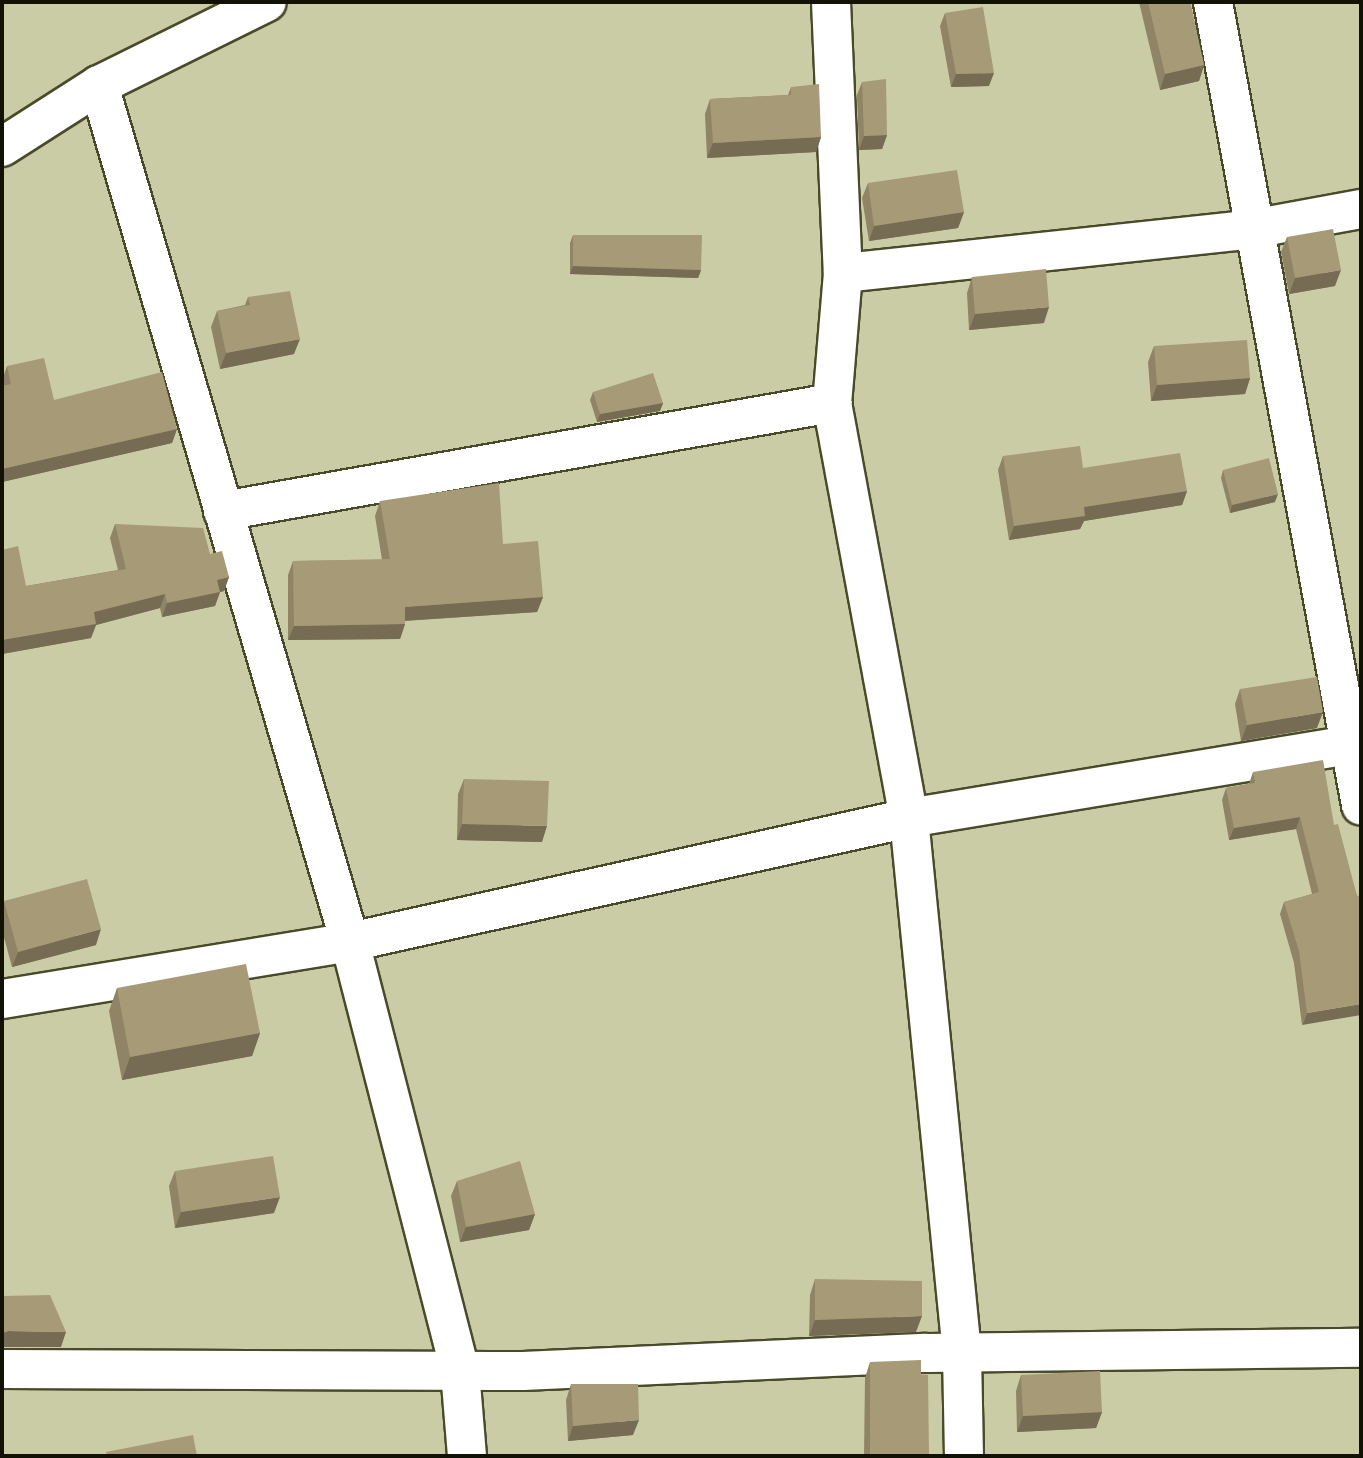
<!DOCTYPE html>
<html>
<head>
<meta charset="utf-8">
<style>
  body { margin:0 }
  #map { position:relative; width:1363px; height:1458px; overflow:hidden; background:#cacca6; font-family:"Playfair Display",serif }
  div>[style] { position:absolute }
  .roads { filter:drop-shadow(2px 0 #494a29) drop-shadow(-2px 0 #494a29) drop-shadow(0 2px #494a29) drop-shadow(0 -2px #494a29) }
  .street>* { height:38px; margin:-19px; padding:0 19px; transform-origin:19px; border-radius:19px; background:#fff }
  .wall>* { inset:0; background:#908466 }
  .shaded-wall>* { inset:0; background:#756c53 }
  .building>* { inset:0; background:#a79a77 }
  span { translate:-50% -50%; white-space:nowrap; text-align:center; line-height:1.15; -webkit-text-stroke:7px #cacca6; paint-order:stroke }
  .frame { position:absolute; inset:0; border:4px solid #111205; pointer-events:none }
</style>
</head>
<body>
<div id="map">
  <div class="roads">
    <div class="street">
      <i style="left:831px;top:2px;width:271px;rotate:87.5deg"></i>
      <i style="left:843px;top:273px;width:130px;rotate:94.8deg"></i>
      <i style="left:832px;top:403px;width:422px;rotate:79.5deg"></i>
      <i style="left:909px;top:818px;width:538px;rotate:84.34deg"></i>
      <i style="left:962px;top:1353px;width:103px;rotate:88.9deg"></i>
      <i style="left:1213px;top:2px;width:817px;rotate:79.56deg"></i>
      <i style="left:99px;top:85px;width:893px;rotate:73.68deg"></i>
      <i style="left:350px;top:942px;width:443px;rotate:75.6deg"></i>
      <i style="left:460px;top:1371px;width:85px;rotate:85.3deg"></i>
      <i style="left:2px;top:147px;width:115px;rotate:-32.6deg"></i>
      <i style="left:99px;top:85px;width:187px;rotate:-26.3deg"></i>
      <i style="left:843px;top:273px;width:411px;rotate:-6.1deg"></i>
      <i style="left:1252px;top:229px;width:111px;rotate:-10.4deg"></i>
      <i style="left:223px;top:511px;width:619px;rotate:-10.06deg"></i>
      <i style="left:2px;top:999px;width:353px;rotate:-9.3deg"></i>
      <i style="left:350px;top:942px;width:573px;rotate:-12.51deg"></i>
      <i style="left:909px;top:818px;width:458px;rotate:-9.4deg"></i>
      <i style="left:2px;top:1369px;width:521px;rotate:0.22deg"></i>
      <i style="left:523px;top:1371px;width:403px;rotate:-2.6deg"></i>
      <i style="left:926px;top:1353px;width:435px;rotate:-0.7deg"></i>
    </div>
  </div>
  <div class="wall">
    <i style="clip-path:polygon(1139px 2px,1190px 2px,1204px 65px,1199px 81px,1160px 90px)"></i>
    <i style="clip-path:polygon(945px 13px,989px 86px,951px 87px,940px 26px)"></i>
    <i style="clip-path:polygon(862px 82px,887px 135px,882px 149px,859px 150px,857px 95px)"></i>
    <i style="clip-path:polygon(791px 87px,821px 137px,816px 152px,707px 158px,705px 114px,710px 99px,788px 95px)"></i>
    <i style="clip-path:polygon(868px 183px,964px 212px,958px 228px,869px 241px,862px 198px)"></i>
    <i style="clip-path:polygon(573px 235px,701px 270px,698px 278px,570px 274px,570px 243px)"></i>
    <i style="clip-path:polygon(1287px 237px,1335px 286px,1289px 294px,1281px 252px)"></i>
    <i style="clip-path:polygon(972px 277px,1044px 323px,969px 330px,967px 293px)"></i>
    <i style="clip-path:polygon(248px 297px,294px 354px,220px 369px,211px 327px,217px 311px,245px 305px)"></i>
    <i style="clip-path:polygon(1154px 346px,1250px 378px,1245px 394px,1151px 401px,1148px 362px)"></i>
    <i style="clip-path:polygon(7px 366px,54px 400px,177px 429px,172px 443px,2px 482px,2px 386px,3px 386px,2px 380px)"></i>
    <i style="clip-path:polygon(593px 392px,663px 403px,660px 411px,597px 422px,590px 400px)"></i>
    <i style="clip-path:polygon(1003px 456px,1083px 468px,1187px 491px,1182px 505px,1084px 521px,1080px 529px,1009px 540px,998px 470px)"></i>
    <i style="clip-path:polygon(1223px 470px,1275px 502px,1230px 513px,1221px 478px)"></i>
    <i style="clip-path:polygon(380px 501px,503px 544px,543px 597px,537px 612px,405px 621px,405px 624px,400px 639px,288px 640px,288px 575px,293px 561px,382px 560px,375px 516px)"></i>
    <i style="clip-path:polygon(115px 524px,210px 554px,229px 577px,224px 591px,220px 592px,215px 606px,162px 617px,160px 608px,96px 625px,91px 638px,2px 654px,2px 550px,26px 586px,118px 570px,110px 538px)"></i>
    <i style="clip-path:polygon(1240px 689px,1317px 728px,1241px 741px,1235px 704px)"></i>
    <i style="clip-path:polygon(1253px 772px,1334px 825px,1357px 896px,1302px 1025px,1294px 963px,1280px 914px,1284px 902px,1312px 894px,1296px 829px,1229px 840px,1222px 800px,1226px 788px,1249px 784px)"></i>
    <i style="clip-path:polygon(464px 779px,542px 842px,457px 840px,458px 794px)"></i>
    <i style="clip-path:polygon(4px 901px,96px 945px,12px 967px,2px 930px,2px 907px)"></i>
    <i style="clip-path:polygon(117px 988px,260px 1033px,252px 1056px,122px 1080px,109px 1011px)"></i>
    <i style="clip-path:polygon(175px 1171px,274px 1213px,175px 1228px,169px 1186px)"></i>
    <i style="clip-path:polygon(457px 1181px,535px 1214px,529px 1230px,460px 1242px,451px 1196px)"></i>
    <i style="clip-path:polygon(815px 1279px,916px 1332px,809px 1336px,810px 1295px)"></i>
    <i style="clip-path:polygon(870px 1362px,921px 1375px,929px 1456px,864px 1456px,865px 1378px)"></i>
    <i style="clip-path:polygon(1021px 1375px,1102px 1412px,1096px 1428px,1017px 1432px,1016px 1391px)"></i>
    <i style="clip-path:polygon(571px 1384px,633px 1435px,568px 1441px,566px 1400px)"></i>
  </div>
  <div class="shaded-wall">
    <i style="clip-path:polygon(1204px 65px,1199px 81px,1160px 90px,1165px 74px)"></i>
    <i style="clip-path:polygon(994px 73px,989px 86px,951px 87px,956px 74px)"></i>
    <i style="clip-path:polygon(887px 135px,882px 149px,859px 150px,864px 136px)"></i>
    <i style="clip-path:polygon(821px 137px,816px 152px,707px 158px,713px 143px)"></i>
    <i style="clip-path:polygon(964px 212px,958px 228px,869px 241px,874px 226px)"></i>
    <i style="clip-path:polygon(573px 266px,701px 270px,698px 278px,570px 274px)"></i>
    <i style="clip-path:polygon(1341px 270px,1335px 286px,1289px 294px,1295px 278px)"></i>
    <i style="clip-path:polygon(1049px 307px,1044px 323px,969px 330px,975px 314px)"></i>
    <i style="clip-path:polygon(300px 339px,294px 354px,220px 369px,226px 353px)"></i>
    <i style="clip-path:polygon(1250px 378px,1245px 394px,1151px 401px,1157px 385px)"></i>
    <i style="clip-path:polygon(663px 403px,660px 411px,597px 422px,600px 414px)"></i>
    <i style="clip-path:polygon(177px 429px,172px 443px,2px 482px,2px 469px)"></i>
    <i style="clip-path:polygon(1187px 491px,1182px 505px,1084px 521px,1080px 529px,1009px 540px,1014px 526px,1084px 507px)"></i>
    <i style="clip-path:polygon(1278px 494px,1275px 502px,1230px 513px,1232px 505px)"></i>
    <i style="clip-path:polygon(229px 577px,224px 591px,220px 592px,215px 606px,162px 617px,167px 603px,217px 580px)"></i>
    <i style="clip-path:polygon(165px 594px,160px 608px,96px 625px,91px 638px,2px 654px,2px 640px,94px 612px)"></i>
    <i style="clip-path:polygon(543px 597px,537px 612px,400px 621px,405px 607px)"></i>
    <i style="clip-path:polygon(405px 624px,400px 639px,288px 640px,294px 626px)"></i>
    <i style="clip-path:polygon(1323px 712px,1317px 728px,1241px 741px,1247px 725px)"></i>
    <i style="clip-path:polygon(1300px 817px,1296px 829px,1229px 840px,1234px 828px)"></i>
    <i style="clip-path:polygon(462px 824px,547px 826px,542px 842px,457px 840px)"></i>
    <i style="clip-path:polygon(101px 929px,96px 945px,12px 967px,18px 952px)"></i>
    <i style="clip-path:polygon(1361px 1004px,1361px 1015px,1302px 1025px,1307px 1013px)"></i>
    <i style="clip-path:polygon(260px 1033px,252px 1056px,122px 1080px,130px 1057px)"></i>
    <i style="clip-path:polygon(280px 1197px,274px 1213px,175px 1228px,181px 1212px)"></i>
    <i style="clip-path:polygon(535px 1214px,529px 1230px,460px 1242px,466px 1227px)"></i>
    <i style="clip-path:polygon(922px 1316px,916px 1332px,809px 1336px,815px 1320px)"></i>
    <i style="clip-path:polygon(8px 1331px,66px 1332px,61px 1347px,2px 1347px,2px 1333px)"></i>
    <i style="clip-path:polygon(1102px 1412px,1096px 1428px,1017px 1432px,1023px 1416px)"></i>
    <i style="clip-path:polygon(639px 1420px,633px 1435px,568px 1441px,573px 1426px)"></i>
  </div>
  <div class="building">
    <i style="clip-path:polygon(1148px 2px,1190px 2px,1204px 65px,1165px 74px)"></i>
    <i style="clip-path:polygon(983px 7px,994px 73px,956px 74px,945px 13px)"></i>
    <i style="clip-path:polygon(886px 79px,887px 135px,864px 136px,862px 82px)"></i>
    <i style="clip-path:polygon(819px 84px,821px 137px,713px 143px,710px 99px,791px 95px,791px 87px)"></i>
    <i style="clip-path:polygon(957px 170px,964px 212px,874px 226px,868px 183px)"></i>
    <i style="clip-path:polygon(1333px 229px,1341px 270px,1295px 278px,1287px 237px)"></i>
    <i style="clip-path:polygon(573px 235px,702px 235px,701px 270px,573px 266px)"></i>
    <i style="clip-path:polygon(1046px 269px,1049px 307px,975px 314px,972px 277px)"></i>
    <i style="clip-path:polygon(290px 291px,300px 339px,226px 353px,217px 311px,250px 305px,248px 297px)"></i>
    <i style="clip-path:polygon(1247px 340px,1250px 378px,1157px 385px,1154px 346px)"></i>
    <i style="clip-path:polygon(44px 358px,54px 400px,162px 372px,177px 429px,2px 469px,2px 386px,11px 384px,7px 366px)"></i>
    <i style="clip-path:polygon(653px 373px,663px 403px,600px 414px,593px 392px)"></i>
    <i style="clip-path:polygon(1080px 446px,1083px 468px,1180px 453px,1187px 491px,1084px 507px,1085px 516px,1014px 526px,1003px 456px)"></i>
    <i style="clip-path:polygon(1269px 458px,1278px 494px,1232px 505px,1223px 470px)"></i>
    <i style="clip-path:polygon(499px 483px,503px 544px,538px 541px,543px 597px,405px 607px,405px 624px,294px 626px,293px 561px,390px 559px,380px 501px)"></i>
    <i style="clip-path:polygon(115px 524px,203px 528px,210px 554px,222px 551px,229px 577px,217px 580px,220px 592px,167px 603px,165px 594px,94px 612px,96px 624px,2px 640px,2px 550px,18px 546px,26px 586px,126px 569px)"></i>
    <i style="clip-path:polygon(1317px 677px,1323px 712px,1247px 725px,1240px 689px)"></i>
    <i style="clip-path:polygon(1323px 760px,1334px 825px,1338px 824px,1357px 896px,1361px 895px,1361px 1004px,1307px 1013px,1299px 951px,1284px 902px,1319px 892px,1300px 817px,1234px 828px,1226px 788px,1255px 783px,1253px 772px)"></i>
    <i style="clip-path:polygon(464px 779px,549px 781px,547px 826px,462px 824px)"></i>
    <i style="clip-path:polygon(87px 879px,101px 929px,18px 952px,4px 901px)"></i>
    <i style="clip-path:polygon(246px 964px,260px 1033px,130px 1057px,117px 988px)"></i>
    <i style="clip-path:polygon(273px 1156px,280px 1197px,181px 1212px,175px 1171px)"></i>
    <i style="clip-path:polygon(520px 1161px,535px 1214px,466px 1227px,457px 1181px)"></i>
    <i style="clip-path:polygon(815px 1279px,922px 1281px,922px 1316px,815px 1320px)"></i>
    <i style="clip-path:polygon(50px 1295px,66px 1332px,8px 1331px,2px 1333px,2px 1296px)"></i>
    <i style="clip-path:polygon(921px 1360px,921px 1375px,928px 1375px,929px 1456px,870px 1456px,870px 1362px)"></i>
    <i style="clip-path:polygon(1100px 1371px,1102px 1412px,1023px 1416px,1021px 1375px)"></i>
    <i style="clip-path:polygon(571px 1384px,638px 1384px,639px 1420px,573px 1426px)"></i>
    <i style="clip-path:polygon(193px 1435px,197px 1456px,107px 1456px,106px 1452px)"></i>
  </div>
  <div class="frame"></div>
</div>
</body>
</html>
